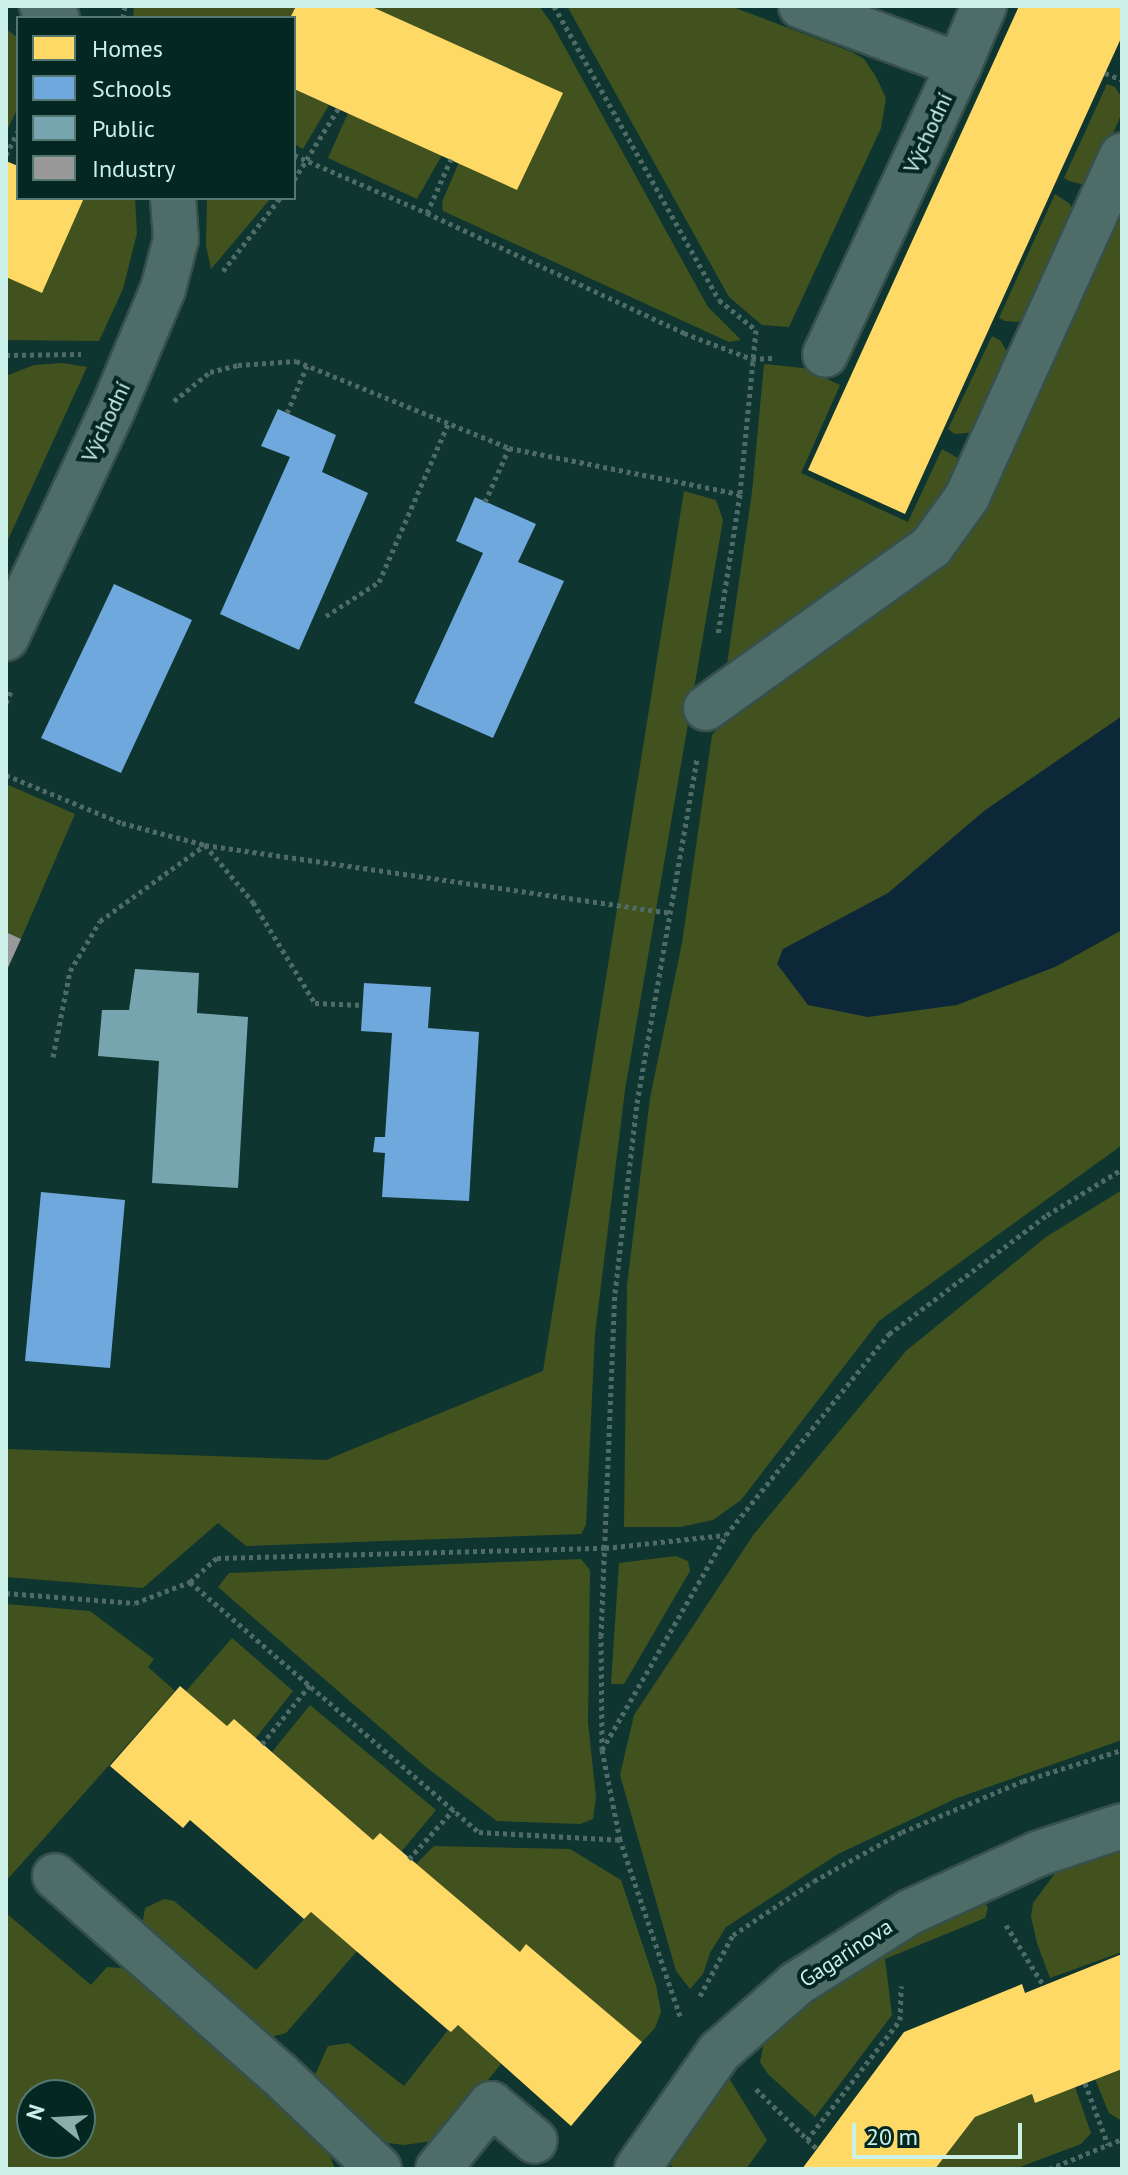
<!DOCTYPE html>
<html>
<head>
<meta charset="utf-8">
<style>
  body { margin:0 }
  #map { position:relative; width:1128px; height:2175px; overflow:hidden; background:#0f3530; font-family:"PT Sans",sans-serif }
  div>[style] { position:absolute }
  .green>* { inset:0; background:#42521e }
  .water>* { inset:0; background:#0c2737 }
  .homes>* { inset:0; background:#ffd966 }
  .schools>* { inset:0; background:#6fa8dc }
  .public>* { inset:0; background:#76a5af }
  .industry>* { inset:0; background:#999 }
  .path>* { height:5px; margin-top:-2.5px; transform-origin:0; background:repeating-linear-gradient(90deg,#4f6b66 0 4px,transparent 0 8px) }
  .roads { filter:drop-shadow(2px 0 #37504c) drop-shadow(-2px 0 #37504c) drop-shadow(0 2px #37504c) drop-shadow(0 -2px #37504c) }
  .minor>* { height:44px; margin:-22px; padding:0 22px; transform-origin:22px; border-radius:22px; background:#4f6d68 }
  span { translate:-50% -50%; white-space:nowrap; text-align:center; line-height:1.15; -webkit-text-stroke:8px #052722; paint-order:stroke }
  .street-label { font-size:22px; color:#cbf0e8 }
  .frame { position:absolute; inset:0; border:8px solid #cbf0e8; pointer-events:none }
  .legend { position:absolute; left:16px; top:16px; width:280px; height:184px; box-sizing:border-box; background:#052722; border:2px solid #547771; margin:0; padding:10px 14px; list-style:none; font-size:24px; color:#cbf0e8 }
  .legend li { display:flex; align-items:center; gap:16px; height:40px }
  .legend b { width:40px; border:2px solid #547771 }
  .north { position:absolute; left:16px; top:2079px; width:80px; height:80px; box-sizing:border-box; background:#052722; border:2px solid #547771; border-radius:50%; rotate:288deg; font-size:22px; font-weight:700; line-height:32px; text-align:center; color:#cbf0e8 }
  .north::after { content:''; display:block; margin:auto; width:28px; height:36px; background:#89afa8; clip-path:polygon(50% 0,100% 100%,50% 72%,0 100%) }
  .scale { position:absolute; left:852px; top:2123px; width:170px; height:36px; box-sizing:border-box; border:4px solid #cbf0e8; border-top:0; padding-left:10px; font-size:24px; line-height:28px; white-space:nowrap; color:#cbf0e8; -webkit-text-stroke:6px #052722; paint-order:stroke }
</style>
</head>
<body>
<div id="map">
  <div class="green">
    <i style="clip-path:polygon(134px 6px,296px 6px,290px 18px,133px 18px)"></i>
    <i style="clip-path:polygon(369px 6px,539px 6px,552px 24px,708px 307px,741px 340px,729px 342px,443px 211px,442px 202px,459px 162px,517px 189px,562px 93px)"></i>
    <i style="clip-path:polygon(567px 6px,730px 6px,852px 52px,864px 59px,875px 75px,886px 98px,881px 128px,789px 327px,762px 325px,729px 297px)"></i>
    <i style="clip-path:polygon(6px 29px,18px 38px,18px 107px,6px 133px)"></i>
    <i style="clip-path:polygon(1107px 84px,1115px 87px,1122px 98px,1122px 113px,1093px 178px,1081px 184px,1069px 181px,1064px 178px)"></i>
    <i style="clip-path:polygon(294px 89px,329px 105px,303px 149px,294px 144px)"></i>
    <i style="clip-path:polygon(348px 113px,442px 155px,417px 199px,328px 158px)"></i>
    <i style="clip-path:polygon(1122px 190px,1122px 1145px,879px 1321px,741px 1500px,713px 1520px,680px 1527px,624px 1527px,627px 1285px,650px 1098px,682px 943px,712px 735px,769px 674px,934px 562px)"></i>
    <i style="clip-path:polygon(1055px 194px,1070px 204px,1075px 217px,1031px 318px,1017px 322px,1005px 321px,999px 318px)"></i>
    <i style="clip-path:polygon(84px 198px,135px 198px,137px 233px,123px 289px,99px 341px,6px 340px,6px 277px,42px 292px)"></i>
    <i style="clip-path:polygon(207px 198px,271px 198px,211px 269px,206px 245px)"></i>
    <i style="clip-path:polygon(992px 336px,1001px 341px,1011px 360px,977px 432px,955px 434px,948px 429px)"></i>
    <i style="clip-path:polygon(63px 363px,87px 367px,6px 544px,6px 376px,34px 365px)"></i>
    <i style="clip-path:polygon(764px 364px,803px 368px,840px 385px,801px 473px,908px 522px,942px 449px,958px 458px,961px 469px,935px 531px,743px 671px,727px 664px,752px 492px)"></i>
    <i style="clip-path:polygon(684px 491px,716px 500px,723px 520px,625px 1090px,595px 1334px,586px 1525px,581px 1534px,246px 1546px,218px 1523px,143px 1588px,6px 1577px,6px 1449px,326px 1460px,543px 1371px)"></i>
    <i style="clip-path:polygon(6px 784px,75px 814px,21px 939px,6px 932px)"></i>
    <i style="clip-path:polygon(1122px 1190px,1122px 1740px,957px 1798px,838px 1854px,726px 1927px,710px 1953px,703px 1974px,690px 1989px,676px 1971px,620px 1775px,634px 1715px,754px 1534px,906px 1351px,1046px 1237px)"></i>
    <i style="clip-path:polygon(676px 1556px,688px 1561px,690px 1571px,624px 1684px,611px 1684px,619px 1563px)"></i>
    <i style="clip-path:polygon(581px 1559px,590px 1570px,588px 1722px,596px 1797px,593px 1819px,580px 1824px,497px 1821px,426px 1767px,218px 1587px,229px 1573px)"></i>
    <i style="clip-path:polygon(6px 1604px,90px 1611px,154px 1659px,148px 1667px,175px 1691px,6px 1881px)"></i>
    <i style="clip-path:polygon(232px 1638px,293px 1691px,255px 1739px,234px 1720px,227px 1726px,186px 1691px)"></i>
    <i style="clip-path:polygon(310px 1705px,436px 1810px,401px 1852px,373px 1840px,272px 1752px)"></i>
    <i style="clip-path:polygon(434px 1846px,570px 1849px,621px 1880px,656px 1985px,661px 2012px,655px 2028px,642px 2042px,527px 1945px,520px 1952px,416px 1864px)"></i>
    <i style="clip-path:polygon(1122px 1848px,1122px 1952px,1050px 1978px,1037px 1943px,1031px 1917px,1033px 1903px,1059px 1868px)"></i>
    <i style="clip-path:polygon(164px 1899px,174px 1901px,256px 1970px,311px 1912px,357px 1951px,286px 2033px,271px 2037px,257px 2032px,142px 1926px,145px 1908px)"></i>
    <i style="clip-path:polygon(981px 1900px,988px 1907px,985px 1918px,885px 1959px,892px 2015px,815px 2117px,768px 2074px,760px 2062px,766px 2032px,888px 1945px)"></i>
    <i style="clip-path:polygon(evenodd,6px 1913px,91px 1985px,107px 1967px,134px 1969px,324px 2141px,335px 2169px,6px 2169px,6px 1913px,32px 2095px,80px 2095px,80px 2143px,32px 2143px,32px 2095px)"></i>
    <i style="clip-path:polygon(458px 2025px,501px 2064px,439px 2140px,404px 2145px,388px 2143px,319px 2091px,314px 2077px,328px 2046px,349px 2043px,404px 2086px,448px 2030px,451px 2032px)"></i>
    <i style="clip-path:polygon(1122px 2069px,1122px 2121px,1109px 2113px,1095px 2079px)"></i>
    <i style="clip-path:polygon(727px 2075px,767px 2140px,746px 2169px,675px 2169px,667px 2162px)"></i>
    <i style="clip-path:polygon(1075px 2087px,1091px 2133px,1081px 2144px,1015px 2169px,935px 2169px,975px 2117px,1032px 2094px,1035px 2103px)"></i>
  </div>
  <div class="water">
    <i style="clip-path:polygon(1122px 716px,1122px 930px,1055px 967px,957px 1005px,868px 1017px,808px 1005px,777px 964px,783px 949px,888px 893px,984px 811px)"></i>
  </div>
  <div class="homes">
    <i style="clip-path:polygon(296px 6px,370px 6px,563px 93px,517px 190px,294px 89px,294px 18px,290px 18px)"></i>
    <i style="clip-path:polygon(1019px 6px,1122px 6px,1122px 36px,905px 514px,808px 470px)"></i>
    <i style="clip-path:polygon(6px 161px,18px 166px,18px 198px,84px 198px,42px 293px,6px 277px)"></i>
    <i style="clip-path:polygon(180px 1686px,227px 1726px,234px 1719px,373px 1840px,380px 1833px,520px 1952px,526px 1944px,642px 2042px,571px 2126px,458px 2025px,451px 2032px,448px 2030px,311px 1912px,304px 1919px,190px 1820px,183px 1828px,110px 1766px)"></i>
    <i style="clip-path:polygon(1122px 1954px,1122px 2069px,1035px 2103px,1032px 2094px,975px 2117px,935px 2169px,802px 2169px,904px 2032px,1022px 1984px,1025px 1993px)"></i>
  </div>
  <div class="schools">
    <i style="clip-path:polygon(278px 409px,336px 435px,322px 472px,368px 493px,299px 650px,220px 614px,290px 457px,261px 446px)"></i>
    <i style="clip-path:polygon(475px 497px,536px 524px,518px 562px,564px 581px,493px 738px,414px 703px,483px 553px,456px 541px)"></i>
    <i style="clip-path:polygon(114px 584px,192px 620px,121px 773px,41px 738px)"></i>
    <i style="clip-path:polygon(364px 983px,431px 987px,428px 1028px,479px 1032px,469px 1201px,382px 1197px,385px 1153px,373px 1152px,375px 1137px,385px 1137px,392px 1033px,361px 1031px)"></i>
    <i style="clip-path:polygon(41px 1192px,125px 1200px,110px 1368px,25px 1361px)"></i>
  </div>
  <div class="public">
    <i style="clip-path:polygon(135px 969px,199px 973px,197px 1013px,248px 1017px,238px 1188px,152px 1183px,159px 1061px,98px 1056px,102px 1010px,129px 1010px)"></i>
  </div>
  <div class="industry">
    <i style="clip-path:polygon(6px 932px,21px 939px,6px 972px)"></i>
  </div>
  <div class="path">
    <i style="left:554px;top:6px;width:337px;rotate:60.7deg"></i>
    <i style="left:719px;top:300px;width:48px;rotate:39deg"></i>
    <i style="left:756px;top:330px;width:165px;rotate:95.6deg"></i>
    <i style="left:740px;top:494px;width:142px;rotate:98.9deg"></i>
    <i style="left:123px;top:18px;width:12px;rotate:-81deg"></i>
    <i style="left:1105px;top:73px;width:18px;rotate:22deg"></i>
    <i style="left:6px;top:155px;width:27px;rotate:-63deg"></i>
    <i style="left:294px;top:155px;width:145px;rotate:23.6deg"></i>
    <i style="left:427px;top:213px;width:284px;rotate:25deg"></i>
    <i style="left:684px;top:333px;width:73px;rotate:20.9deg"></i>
    <i style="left:752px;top:359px;width:22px;rotate:-3deg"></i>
    <i style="left:294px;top:180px;width:84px;rotate:-58.2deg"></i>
    <i style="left:427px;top:213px;width:59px;rotate:-66deg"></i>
    <i style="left:223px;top:271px;width:93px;rotate:-52deg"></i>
    <i style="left:6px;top:355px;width:75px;rotate:-0.8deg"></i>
    <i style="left:174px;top:401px;width:46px;rotate:-38.9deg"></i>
    <i style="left:210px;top:372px;width:29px;rotate:-14deg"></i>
    <i style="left:238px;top:365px;width:58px;rotate:-3.9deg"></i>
    <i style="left:296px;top:361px;width:230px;rotate:22.2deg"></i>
    <i style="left:509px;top:448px;width:236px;rotate:11.3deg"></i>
    <i style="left:287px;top:413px;width:51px;rotate:-66.9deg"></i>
    <i style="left:485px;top:502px;width:59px;rotate:-66deg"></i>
    <i style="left:326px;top:616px;width:63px;rotate:-32.7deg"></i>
    <i style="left:379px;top:582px;width:175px;rotate:-66.4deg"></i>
    <i style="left:6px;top:703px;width:15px;rotate:-67deg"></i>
    <i style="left:6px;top:775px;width:126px;rotate:22.5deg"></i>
    <i style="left:122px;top:823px;width:86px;rotate:14.8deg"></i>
    <i style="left:205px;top:845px;width:75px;rotate:49.9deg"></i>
    <i style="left:253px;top:902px;width:119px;rotate:58.5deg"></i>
    <i style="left:315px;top:1003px;width:48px;rotate:2.4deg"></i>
    <i style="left:53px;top:1057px;width:88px;rotate:-78.8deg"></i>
    <i style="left:70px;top:971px;width:58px;rotate:-59deg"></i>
    <i style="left:100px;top:921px;width:130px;rotate:-35.9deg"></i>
    <i style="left:205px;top:845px;width:471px;rotate:8.3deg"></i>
    <i style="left:190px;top:1582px;width:382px;rotate:40.9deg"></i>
    <i style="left:479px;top:1832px;width:141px;rotate:3.2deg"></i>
    <i style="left:6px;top:1593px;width:129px;rotate:4.4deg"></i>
    <i style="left:135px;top:1603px;width:59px;rotate:-20.9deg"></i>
    <i style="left:190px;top:1582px;width:36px;rotate:-42deg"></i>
    <i style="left:217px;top:1558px;width:388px;rotate:-1.5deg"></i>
    <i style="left:605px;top:1548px;width:121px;rotate:-6.2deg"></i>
    <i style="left:262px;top:1744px;width:76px;rotate:-50.9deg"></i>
    <i style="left:602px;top:1750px;width:114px;rotate:-90.5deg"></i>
    <i style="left:601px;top:1636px;width:343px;rotate:-87.7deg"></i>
    <i style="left:615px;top:1293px;width:191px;rotate:-83.4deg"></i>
    <i style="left:637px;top:1103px;width:350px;rotate:-80.1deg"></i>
    <i style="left:409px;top:1859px;width:67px;rotate:-48deg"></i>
    <i style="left:1006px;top:1925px;width:72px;rotate:58.1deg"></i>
    <i style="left:700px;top:1996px;width:69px;rotate:-61.6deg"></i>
    <i style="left:733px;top:1935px;width:97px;rotate:-33.7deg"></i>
    <i style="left:814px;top:1881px;width:101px;rotate:-29.1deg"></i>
    <i style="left:902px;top:1832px;width:131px;rotate:-22.9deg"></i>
    <i style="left:1023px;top:1781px;width:104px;rotate:-17.4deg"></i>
    <i style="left:680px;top:2016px;width:186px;rotate:-108.8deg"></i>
    <i style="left:620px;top:1840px;width:92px;rotate:-101.3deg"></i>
    <i style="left:602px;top:1750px;width:248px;rotate:-60deg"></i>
    <i style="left:726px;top:1535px;width:259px;rotate:-51deg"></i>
    <i style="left:889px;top:1334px;width:198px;rotate:-37deg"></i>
    <i style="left:1047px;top:1215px;width:88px;rotate:-31.5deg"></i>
    <i style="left:1085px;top:2083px;width:66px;rotate:69.6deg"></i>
    <i style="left:756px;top:2089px;width:86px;rotate:44.5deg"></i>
    <i style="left:807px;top:2140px;width:152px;rotate:-52.2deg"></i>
    <i style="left:900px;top:2020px;width:34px;rotate:-88deg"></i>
    <i style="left:1049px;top:2169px;width:79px;rotate:-22.3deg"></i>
  </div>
  <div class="roads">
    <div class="minor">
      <i style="left:42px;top:6px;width:19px;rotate:39deg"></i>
      <i style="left:801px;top:6px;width:169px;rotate:20.5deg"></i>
      <i style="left:959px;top:65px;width:319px;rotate:114.8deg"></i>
      <i style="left:959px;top:65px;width:64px;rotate:-67deg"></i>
      <i style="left:6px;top:638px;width:251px;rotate:-65deg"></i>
      <i style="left:112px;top:411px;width:132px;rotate:-67.3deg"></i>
      <i style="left:163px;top:289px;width:52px;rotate:-75.4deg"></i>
      <i style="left:176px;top:239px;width:41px;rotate:-94.2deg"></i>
      <i style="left:706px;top:708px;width:277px;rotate:-35.6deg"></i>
      <i style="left:931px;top:547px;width:62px;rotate:-54.2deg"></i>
      <i style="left:967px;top:497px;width:375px;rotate:-65.6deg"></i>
      <i style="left:55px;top:1876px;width:298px;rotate:41.5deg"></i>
      <i style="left:278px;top:2073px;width:139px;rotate:43.5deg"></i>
      <i style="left:438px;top:2169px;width:84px;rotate:-50.8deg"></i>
      <i style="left:491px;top:2104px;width:57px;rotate:40.1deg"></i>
      <i style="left:637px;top:2169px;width:143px;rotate:-55deg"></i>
      <i style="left:719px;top:2052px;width:103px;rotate:-41.4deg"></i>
      <i style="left:796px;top:1984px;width:135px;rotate:-32.3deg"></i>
      <i style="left:910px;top:1912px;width:140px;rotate:-24.5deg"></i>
      <i style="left:1037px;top:1854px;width:89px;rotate:-18.2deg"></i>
    </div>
  </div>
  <div class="street-label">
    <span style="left:928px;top:133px;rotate:-65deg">Východní</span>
    <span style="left:106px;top:422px;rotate:-65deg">Východní</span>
    <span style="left:846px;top:1953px;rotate:-33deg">Gagarinova</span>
  </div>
  <div class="frame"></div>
  <ul class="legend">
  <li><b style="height:22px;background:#ffd966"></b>Homes</li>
  <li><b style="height:22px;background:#6fa8dc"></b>Schools</li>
  <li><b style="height:22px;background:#76a5af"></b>Public</li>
  <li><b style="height:22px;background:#999"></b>Industry</li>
  </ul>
  <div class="north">N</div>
  <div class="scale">20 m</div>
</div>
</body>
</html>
